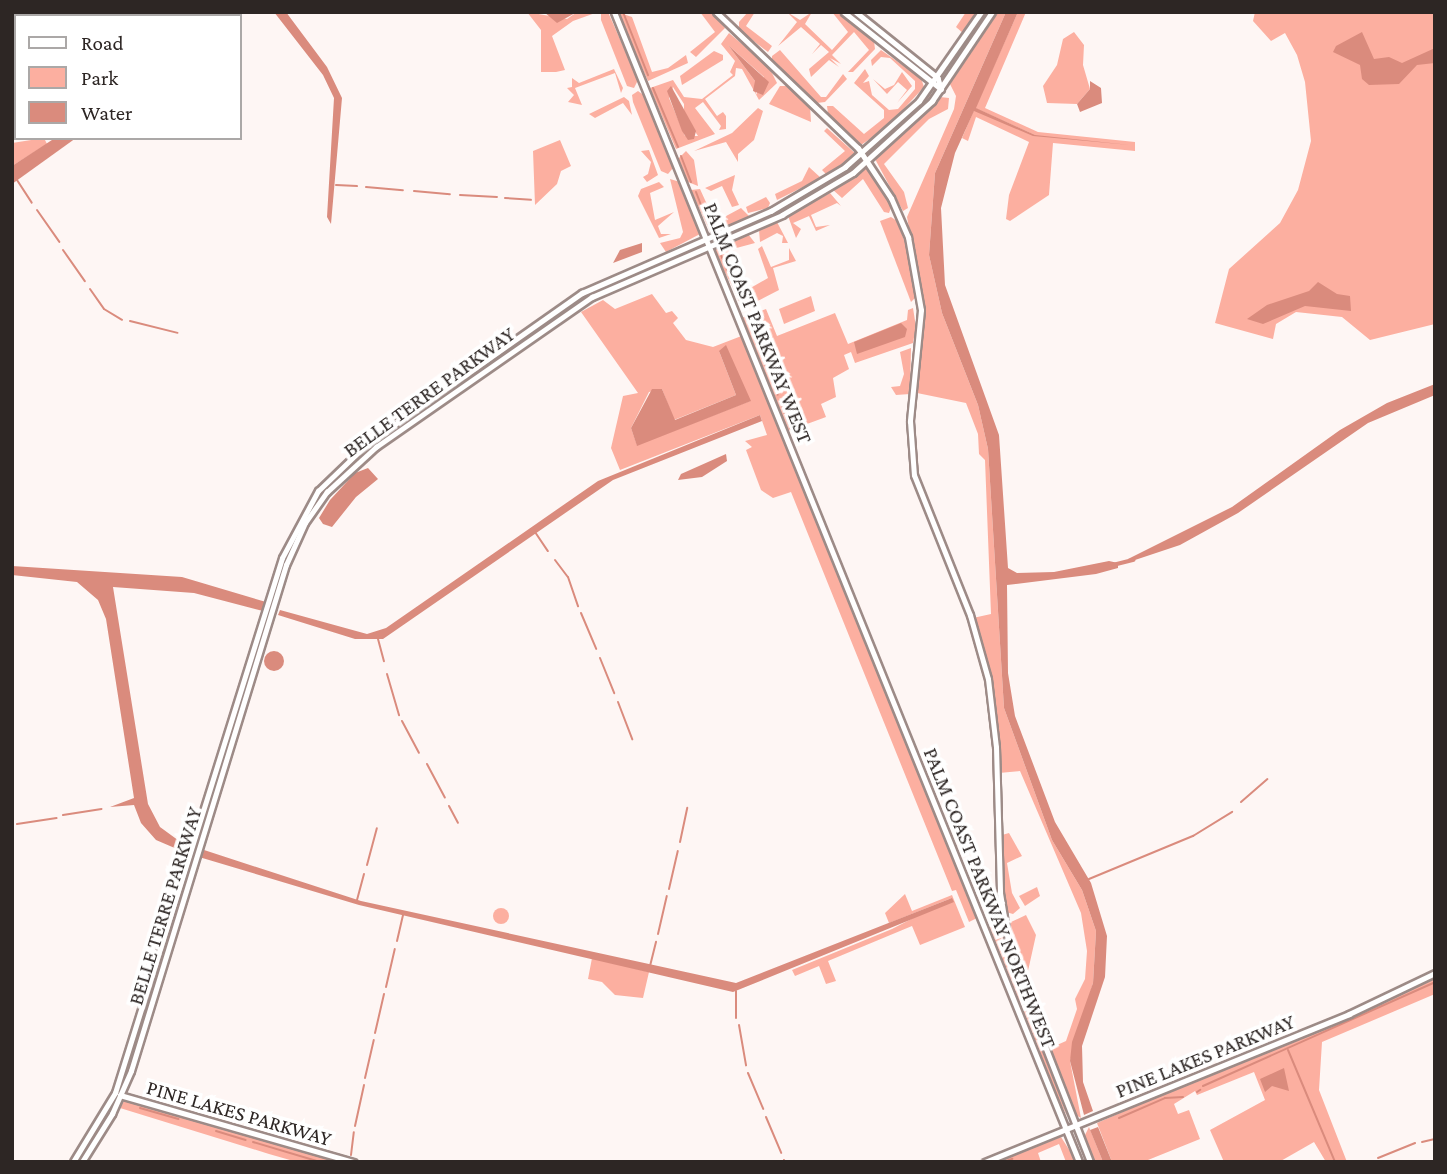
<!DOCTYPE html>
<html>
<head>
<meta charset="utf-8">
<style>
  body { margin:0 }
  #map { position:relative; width:1447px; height:1174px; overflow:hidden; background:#fef6f4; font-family:"Crimson Pro",serif }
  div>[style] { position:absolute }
  .green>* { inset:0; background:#fcafa0 }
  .round { border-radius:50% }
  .water>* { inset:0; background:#da8b7d }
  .stream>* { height:2px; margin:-1px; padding:0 1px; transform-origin:1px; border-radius:1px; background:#da8b7d }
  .canal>* { height:3.5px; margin:-1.75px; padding:0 1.75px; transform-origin:1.75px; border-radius:1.75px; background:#da8b7d }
  .roads { filter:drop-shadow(2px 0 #9d8b87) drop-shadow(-2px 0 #9d8b87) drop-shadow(0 2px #9d8b87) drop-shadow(0 -2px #9d8b87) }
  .secondary>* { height:4.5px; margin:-2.25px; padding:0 2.25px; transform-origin:2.25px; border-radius:2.25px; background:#fff }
  .primary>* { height:5px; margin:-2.5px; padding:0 2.5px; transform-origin:2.5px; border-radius:2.5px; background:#fff }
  span { translate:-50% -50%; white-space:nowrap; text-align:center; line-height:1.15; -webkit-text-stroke:7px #fff; paint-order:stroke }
  .street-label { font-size:21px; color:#2d2624 }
  .frame { position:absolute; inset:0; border:14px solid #2d2624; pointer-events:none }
  .legend { position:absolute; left:14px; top:14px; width:228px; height:126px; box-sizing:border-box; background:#fff; border:2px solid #aba8a7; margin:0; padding:9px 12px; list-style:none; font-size:21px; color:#2d2624 }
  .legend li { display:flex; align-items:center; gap:14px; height:35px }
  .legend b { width:35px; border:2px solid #aba8a7 }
</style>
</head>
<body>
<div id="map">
  <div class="green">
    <i style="clip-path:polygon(527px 12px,567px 19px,577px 12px,598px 12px,573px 21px,552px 36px,565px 70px,556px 72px,541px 72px,541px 30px)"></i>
    <i style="clip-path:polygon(608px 12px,638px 80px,634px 88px,627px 86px,601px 20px,601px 14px)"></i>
    <i style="clip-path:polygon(617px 12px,632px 17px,652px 72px,668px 68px,686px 55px,688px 63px,648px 81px)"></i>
    <i style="clip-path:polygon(700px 12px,711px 12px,725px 28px,696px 57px,690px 52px,715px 32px)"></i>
    <i style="clip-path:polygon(748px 12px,755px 12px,746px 26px,772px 46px,768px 52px,739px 30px,739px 22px)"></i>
    <i style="clip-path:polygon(787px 12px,800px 20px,812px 12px,805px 24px,832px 50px,848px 32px,832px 12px,840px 12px,874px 41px,875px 49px,853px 72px,848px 72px,869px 50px,854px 32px,832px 55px,841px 64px,830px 58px,839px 67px,829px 60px,811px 77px,809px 69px,829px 52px,821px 45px,812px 54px,820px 44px,801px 27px,778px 46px,797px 22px)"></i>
    <i style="clip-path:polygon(966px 12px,976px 12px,964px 34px,956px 27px)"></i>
    <i style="clip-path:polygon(994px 12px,1006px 12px,935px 173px,929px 255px,942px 313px,978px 405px,988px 449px,1004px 708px,1052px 840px,1082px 890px,1096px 931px,1093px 983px,1070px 1061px,1081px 1118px,1072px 1113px,1048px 1049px,1066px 1041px,1077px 1009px,1075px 999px,1085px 979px,1087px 951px,1081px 913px,1020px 771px,999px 773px,994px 706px,973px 618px,991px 614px,985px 460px,979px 454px,978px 434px,966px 403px,917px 393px,922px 300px,907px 217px,954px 109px,956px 96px,949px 82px)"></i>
    <i style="clip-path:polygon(1018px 12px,1026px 12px,985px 108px,1038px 132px,1135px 142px,1135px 151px,1053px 143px,1049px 195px,1010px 221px,1006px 219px,1009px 195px,1029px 142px,976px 117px,968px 141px,962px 138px,974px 110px,1037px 136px,975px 108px)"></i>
    <i style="clip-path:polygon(1255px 12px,1435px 12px,1435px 324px,1370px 340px,1342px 317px,1296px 312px,1276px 324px,1273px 339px,1215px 323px,1229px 269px,1280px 223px,1298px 190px,1311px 141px,1305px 82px,1297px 55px,1285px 33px,1271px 41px,1253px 21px)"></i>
    <i style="clip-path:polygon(1074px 32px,1084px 45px,1083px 65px,1090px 89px,1077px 104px,1047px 103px,1043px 86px,1057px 65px,1063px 39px)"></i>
    <i style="clip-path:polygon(evenodd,729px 33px,769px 67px,777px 83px,759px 100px,742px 69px,736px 68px,735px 76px,705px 99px,717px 116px,723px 112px,726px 116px,726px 129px,719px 130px,721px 126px,703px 102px,695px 108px,715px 134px,676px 149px,650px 88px,673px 80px,684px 97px,702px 99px,733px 75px,730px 72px,735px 61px,721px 44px,729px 33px,728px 45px,764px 77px,756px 95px,755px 81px,728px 45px,729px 33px,673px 87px,684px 104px,684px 115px,698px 136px,685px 136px,669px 98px,673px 87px)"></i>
    <i style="clip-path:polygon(780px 50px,821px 97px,826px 97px,843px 74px,847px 79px,825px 102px,817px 103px,772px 61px,772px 56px)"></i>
    <i style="clip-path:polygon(881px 50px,921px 78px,924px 87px,886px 128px,861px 145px,828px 114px,827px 106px,833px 106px,864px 134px,884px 118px,884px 110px,854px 83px,865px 69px,869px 76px,863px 83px,869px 81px,872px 95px,889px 110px,898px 109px,915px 89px,915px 81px,890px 58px,881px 57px,872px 66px,871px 60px)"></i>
    <i style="clip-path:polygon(714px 51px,723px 55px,723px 60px,682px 85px,680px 76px)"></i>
    <i style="clip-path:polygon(614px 69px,623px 88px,621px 93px,615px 73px,575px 88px,582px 105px,568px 102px,574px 95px,567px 88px,572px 87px,572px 78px,579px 83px)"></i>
    <i style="clip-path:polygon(902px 72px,912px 86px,897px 103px,907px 90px,898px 82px,887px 94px,873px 79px,885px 89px,894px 85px)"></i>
    <i style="clip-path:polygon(780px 86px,786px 86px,810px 106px,811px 122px,769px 104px)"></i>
    <i style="clip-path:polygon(638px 91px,645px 96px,666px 148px,673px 168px,668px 174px,661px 171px,633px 102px,632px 95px)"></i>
    <i style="clip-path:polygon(932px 94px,915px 114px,870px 153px,927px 95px)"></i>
    <i style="clip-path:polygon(624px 97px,629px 101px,632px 115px,623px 103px,595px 118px,589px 114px)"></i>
    <i style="clip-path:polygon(940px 97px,949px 98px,948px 109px,929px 119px,884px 164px,904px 192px,908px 208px,903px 211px,875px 159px)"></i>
    <i style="clip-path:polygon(758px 108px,763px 111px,754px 140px,738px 154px,738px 162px,726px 142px,694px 151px,732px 133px)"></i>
    <i style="clip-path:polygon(827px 128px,856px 154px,827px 175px,822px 170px,845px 151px,824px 131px)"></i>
    <i style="clip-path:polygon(44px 138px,47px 144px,12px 166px,12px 143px)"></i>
    <i style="clip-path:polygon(560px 140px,571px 166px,561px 171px,557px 184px,535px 205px,533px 151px)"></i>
    <i style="clip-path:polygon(649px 150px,658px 175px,647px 182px,643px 177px,648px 174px,651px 162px,641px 151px)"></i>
    <i style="clip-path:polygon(686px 151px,694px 160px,698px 186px,688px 182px,678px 159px)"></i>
    <i style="clip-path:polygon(866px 166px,892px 205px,889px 213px,884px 212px,863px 179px,842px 198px,832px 189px)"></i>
    <i style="clip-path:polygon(809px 167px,821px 178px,777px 200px,775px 194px,802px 181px)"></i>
    <i style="clip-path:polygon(735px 175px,732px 190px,739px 205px,732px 207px,722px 186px,711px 191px,705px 188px)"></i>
    <i style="clip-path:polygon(670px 179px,680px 182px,700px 234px,666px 252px,660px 243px,680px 238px,683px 232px)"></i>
    <i style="clip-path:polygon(659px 182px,664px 187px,650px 193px,655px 220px,674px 212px,658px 226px,661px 234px,671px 234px,659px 238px,638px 196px,641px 189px)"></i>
    <i style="clip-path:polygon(700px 189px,715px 222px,741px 208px,751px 218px,710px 232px,691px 190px)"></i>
    <i style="clip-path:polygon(830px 193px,841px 206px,837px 203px,811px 215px,816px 227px,830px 225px,816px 231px,809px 216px,793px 223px,801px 229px,796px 238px,788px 216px)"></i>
    <i style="clip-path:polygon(766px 197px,770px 203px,768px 208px,748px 213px,746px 207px)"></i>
    <i style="clip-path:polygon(891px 217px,897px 221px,907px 248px,916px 297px,911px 302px,880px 221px)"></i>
    <i style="clip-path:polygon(777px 222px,788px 243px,782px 243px,783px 236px,777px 233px,760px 242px,759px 230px)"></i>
    <i style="clip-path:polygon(748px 234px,755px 243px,729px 250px,727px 256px,748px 302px,743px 308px,714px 251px,717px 244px)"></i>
    <i style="clip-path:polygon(762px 246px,771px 267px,789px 260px,789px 248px,796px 261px,773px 268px,779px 290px,754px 303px,747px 290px,768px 278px,758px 249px)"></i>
    <i style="clip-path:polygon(evenodd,652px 294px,666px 313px,672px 311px,678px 318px,673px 323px,686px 340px,713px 347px,744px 335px,977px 918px,969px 922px,956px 890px,952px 891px,791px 492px,773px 498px,761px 490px,746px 450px,752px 447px,745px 441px,767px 435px,760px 415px,620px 470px,611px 448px,623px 396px,638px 393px,581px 312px,603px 300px,615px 309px,652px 294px,719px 351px,750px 401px,637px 445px,631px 428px,649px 392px,662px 389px,674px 420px,736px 395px,719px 351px)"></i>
    <i style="clip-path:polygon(811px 296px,815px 311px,784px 324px,779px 309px)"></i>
    <i style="clip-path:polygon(913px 308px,916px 327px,913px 343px,855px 363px,851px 352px,844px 355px,849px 369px,833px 378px,836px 397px,821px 404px,826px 417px,788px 431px,741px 318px,766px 309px,777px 336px,835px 313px,848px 344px,907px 320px,908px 310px)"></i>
    <i style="clip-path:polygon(911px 348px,910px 394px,896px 395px,891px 387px,900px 386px,904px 374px,900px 352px)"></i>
    <i style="clip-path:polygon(1009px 833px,1022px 856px,1007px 863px,1012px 893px,1020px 908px,1013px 914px,1006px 912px,1001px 892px,1002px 835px)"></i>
    <i style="clip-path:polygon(1037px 887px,1040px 896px,1025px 906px,1019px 896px)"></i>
    <i style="clip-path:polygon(905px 894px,912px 911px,952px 895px,965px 927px,920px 945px,912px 926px,828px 961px,836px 981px,826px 984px,819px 966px,795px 976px,792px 970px,892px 929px,952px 898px,889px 923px,885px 913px)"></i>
    <i class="round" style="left:493px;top:908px;width:16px;height:16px"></i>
    <i style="clip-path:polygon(1026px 915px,1036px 935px,1028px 971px,1036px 1005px,1030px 1002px,1021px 980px,1008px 929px,1011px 922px)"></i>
    <i style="clip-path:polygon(994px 923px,1000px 926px,1021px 1005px,988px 930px)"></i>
    <i style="clip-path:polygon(170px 929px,157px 980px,126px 1078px,138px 1030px)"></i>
    <i style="clip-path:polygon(592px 958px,649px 972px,643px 998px,615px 995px,602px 982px,588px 979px)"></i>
    <i style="clip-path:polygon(1435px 976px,1435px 994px,1322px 1042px,1319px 1090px,1347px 1162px,1326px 1162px,1314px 1142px,1279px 1162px,1224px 1162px,1210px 1130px,1265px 1100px,1254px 1072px,1197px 1095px,1195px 1091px,1174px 1104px,1178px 1114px,1189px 1110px,1200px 1139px,1143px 1162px,1112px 1162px,1097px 1123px)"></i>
    <i style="clip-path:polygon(1021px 1011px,1028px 1012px,1068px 1118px,1046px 1074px)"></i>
    <i style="clip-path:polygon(124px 1101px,332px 1158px,337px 1162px,297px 1162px,269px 1154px,120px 1108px)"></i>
    <i style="clip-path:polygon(1089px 1127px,1103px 1162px,1094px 1162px,1084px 1137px)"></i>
    <i style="clip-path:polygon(1061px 1137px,1077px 1162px,1066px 1162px,1059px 1144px,1038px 1153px,1041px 1162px,994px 1162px)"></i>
  </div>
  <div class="water">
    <i style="clip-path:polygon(274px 12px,286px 12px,327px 67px,342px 98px,331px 224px,327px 217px,334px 98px,323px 75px)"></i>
    <i style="clip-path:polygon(544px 12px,577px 12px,557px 23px)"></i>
    <i style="clip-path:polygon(1006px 12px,1018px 12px,976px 108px,1035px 135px,1130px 145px,1033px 136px,974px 111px,955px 153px,941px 208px,945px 285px,999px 435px,1008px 568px,1017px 573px,1054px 572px,1109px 561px,1118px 563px,1118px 568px,1096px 574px,1007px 585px,1008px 673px,1015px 716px,1055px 822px,1091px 883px,1107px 936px,1105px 977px,1082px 1046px,1083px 1082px,1093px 1111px,1084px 1115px,1070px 1061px,1072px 1042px,1093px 983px,1096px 931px,1082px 890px,1052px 840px,1004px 708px,988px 449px,978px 405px,942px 313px,929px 255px,935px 173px)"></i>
    <i style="clip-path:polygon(1362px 32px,1374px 59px,1389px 57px,1402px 63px,1435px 48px,1435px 63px,1417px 65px,1399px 84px,1369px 85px,1362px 79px,1360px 65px,1333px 52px,1336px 46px)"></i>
    <i style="clip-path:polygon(728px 45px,769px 82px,763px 95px,753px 91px,755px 81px)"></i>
    <i style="clip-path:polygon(1090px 81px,1101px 88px,1102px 103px,1080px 112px,1077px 104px,1090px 89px)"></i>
    <i style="clip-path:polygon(671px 86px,696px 131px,694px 139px,688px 140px,682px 131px,667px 91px)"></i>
    <i style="clip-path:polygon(55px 138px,76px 138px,12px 184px,12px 166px)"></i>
    <i style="clip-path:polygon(642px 243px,642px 252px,613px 263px,620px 250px)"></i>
    <i style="clip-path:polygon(1318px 282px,1337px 294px,1350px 296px,1351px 311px,1305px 306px,1263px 324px,1247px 319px,1267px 305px,1309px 291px)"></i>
    <i style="clip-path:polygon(901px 323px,907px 329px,905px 337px,857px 354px,854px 342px)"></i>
    <i style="clip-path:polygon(726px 345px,751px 401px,637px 446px,631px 428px,652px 389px,662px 389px,675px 420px,736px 395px,719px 351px)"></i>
    <i style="clip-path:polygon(1435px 384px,1435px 395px,1368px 423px,1238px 513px,1180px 545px,1129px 562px,1128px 559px,1232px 507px,1340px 430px,1387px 403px)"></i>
    <i style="clip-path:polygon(760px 415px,762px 421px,613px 480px,383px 639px,355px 639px,278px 615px,280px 610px,367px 634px,386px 628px,598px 481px)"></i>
    <i style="clip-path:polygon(726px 454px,727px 461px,702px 477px,678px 480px,681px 474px)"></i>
    <i style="clip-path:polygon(368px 468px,378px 479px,356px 497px,332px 527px,323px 524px,319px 518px,330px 500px,355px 473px)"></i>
    <i style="clip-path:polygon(12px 566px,182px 577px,266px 602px,263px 611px,194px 593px,113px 587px,148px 804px,160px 827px,186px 846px,184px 852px,156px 840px,141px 823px,134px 805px,110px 807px,134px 798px,106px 619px,98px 600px,77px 582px,12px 575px)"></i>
    <i class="round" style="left:264px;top:651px;width:20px;height:20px"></i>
    <i style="clip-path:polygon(201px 849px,361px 901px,736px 983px,952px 898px,954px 902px,733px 992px,359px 905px,199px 857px)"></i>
    <i style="clip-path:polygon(1284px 1068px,1289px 1091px,1272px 1086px,1265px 1092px,1260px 1079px)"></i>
    <i style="clip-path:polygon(1098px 1127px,1112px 1162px,1103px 1162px,1090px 1130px)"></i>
  </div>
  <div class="stream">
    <i style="left:623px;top:12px;width:68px;rotate:68.4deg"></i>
    <i style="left:653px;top:88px;width:64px;rotate:67deg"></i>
    <i style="left:681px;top:156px;width:28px;rotate:69deg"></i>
    <i style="left:17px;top:180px;width:27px;rotate:57deg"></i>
    <i style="left:336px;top:185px;width:21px;rotate:3deg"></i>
    <i style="left:366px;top:187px;width:37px;rotate:5deg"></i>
    <i style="left:414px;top:191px;width:36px;rotate:5deg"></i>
    <i style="left:696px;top:192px;width:40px;rotate:69deg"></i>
    <i style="left:460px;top:195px;width:37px;rotate:3deg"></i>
    <i style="left:505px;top:198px;width:26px;rotate:4deg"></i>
    <i style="left:37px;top:210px;width:39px;rotate:55deg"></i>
    <i style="left:63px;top:250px;width:38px;rotate:55deg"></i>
    <i style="left:719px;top:250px;width:58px;rotate:67.8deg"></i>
    <i style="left:90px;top:289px;width:24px;rotate:55deg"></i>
    <i style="left:104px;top:309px;width:21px;rotate:31deg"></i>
    <i style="left:746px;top:317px;width:59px;rotate:68.2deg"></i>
    <i style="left:130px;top:321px;width:49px;rotate:14deg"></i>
    <i style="left:771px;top:378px;width:18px;rotate:68deg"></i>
    <i style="left:780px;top:401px;width:29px;rotate:70deg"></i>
    <i style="left:535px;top:532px;width:23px;rotate:56deg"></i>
    <i style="left:555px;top:560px;width:21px;rotate:53deg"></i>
    <i style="left:568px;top:577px;width:31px;rotate:71deg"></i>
    <i style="left:581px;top:613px;width:39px;rotate:67deg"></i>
    <i style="left:378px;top:639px;width:23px;rotate:75deg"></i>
    <i style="left:600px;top:658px;width:38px;rotate:68deg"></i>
    <i style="left:387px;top:674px;width:43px;rotate:73.7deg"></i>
    <i style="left:618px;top:702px;width:40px;rotate:69deg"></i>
    <i style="left:402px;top:721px;width:36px;rotate:62deg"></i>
    <i style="left:427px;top:764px;width:38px;rotate:62deg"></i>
    <i style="left:1241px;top:802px;width:35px;rotate:-41deg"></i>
    <i style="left:449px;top:806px;width:19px;rotate:62deg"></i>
    <i style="left:63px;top:815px;width:39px;rotate:-9deg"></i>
    <i style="left:17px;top:824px;width:40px;rotate:-8.5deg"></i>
    <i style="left:680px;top:842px;width:35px;rotate:-78deg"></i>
    <i style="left:367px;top:865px;width:38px;rotate:-75deg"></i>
    <i style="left:1089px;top:879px;width:113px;rotate:-22.5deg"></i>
    <i style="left:1193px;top:836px;width:46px;rotate:-31.6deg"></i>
    <i style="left:669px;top:889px;width:39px;rotate:-77deg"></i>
    <i style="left:357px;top:900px;width:27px;rotate:-75deg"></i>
    <i style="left:658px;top:934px;width:39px;rotate:-77deg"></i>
    <i style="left:397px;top:941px;width:27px;rotate:-77deg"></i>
    <i style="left:650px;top:966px;width:25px;rotate:-76deg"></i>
    <i style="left:386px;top:987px;width:39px;rotate:-77deg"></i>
    <i style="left:736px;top:991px;width:27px;rotate:90deg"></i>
    <i style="left:739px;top:1025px;width:41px;rotate:80.1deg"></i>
    <i style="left:375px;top:1033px;width:40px;rotate:-77deg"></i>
    <i style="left:1288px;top:1050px;width:121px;rotate:67.2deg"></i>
    <i style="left:748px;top:1073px;width:39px;rotate:67deg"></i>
    <i style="left:365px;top:1078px;width:39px;rotate:-77deg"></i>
    <i style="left:1203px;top:1086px;width:254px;rotate:-24.1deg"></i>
    <i style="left:1197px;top:1092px;width:4px;rotate:-34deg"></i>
    <i style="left:140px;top:1108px;width:40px;rotate:16deg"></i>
    <i style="left:766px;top:1117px;width:39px;rotate:67deg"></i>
    <i style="left:1119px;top:1118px;width:50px;rotate:-23.5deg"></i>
    <i style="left:1165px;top:1098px;width:18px;rotate:-3deg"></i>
    <i style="left:355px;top:1126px;width:42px;rotate:-77.6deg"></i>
    <i style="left:216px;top:1131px;width:31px;rotate:17deg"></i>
    <i style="left:253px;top:1142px;width:70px;rotate:16.6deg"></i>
    <i style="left:1422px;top:1142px;width:13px;rotate:-13deg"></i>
    <i style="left:351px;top:1155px;width:23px;rotate:-83deg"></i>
    <i style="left:1378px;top:1158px;width:40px;rotate:-22deg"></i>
    <i style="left:784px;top:1160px;width:2px;rotate:63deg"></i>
    <i style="left:1004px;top:1162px;width:9px;rotate:-21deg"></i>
    <i style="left:1369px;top:1162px;width:3px;rotate:-18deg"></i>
  </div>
  <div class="canal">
    <i style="left:1113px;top:565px;width:21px;rotate:-14deg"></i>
  </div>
  <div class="roads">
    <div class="secondary">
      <i style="left:844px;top:12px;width:124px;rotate:38.4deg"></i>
      <i style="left:856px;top:12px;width:105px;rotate:38.8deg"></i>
      <i style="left:938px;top:78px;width:10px;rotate:73deg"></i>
      <i style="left:120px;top:1095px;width:243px;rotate:16deg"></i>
      <i style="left:73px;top:1162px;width:81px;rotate:-58.7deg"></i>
      <i style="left:115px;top:1093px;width:560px;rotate:-72.66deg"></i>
      <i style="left:282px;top:558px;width:76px;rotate:-61.8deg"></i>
      <i style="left:318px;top:491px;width:68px;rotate:-43.8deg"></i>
      <i style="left:367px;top:444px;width:263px;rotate:-35.1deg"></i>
      <i style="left:582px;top:293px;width:206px;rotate:-23.5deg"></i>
      <i style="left:771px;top:211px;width:86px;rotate:-30.7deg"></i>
      <i style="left:845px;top:167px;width:99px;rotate:-41.7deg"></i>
      <i style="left:919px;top:101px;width:108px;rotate:-55.1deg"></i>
      <i style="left:82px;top:1162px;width:57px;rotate:-58deg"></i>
      <i style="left:112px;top:1114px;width:47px;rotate:-66.2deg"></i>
      <i style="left:131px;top:1071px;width:529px;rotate:-72.97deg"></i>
      <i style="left:286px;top:565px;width:46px;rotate:-65.7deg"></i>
      <i style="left:305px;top:523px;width:38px;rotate:-55deg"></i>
      <i style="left:327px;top:492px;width:67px;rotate:-42.6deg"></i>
      <i style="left:376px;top:447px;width:263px;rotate:-34.8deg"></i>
      <i style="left:592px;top:297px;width:207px;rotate:-23.3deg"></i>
      <i style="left:782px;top:215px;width:82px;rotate:-30.6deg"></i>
      <i style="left:853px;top:173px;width:107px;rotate:-42.3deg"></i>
      <i style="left:932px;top:101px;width:107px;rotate:-56deg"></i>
      <i style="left:985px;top:1162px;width:393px;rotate:-22.1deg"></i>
      <i style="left:1349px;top:1014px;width:95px;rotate:-25.5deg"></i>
    </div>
    <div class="primary">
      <i style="left:614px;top:12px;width:1240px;rotate:67.98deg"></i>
      <i style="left:716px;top:12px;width:197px;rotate:43.8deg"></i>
      <i style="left:858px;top:148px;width:60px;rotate:56.6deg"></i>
      <i style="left:891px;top:198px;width:43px;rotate:66.4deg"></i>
      <i style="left:908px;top:237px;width:74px;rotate:79.9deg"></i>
      <i style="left:921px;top:310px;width:112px;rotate:95.7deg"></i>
      <i style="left:910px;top:421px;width:54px;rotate:85.8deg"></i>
      <i style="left:914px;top:475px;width:151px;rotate:68.2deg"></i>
      <i style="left:970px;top:615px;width:66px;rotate:74.3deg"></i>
      <i style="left:988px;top:679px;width:68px;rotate:83.3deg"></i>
      <i style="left:996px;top:747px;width:146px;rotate:88.4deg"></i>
      <i style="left:1000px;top:893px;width:67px;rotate:80.5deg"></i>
      <i style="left:1011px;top:959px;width:218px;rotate:68.7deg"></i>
    </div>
  </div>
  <div class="street-label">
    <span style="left:758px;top:323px;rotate:68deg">PALM COAST PARKWAY WEST</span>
    <span style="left:429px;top:392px;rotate:-36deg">BELLE TERRE PARKWAY</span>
    <span style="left:990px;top:898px;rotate:68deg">PALM COAST PARKWAY NORTHWEST</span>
    <span style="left:165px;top:906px;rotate:-73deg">BELLE TERRE PARKWAY</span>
    <span style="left:1205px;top:1056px;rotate:-22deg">PINE LAKES PARKWAY</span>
    <span style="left:239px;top:1113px;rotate:16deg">PINE LAKES PARKWAY</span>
  </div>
  <div class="frame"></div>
  <ul class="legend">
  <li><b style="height:9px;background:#fff"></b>Road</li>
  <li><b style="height:19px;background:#fcafa0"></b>Park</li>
  <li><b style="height:19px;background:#da8b7d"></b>Water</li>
  </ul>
</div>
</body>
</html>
